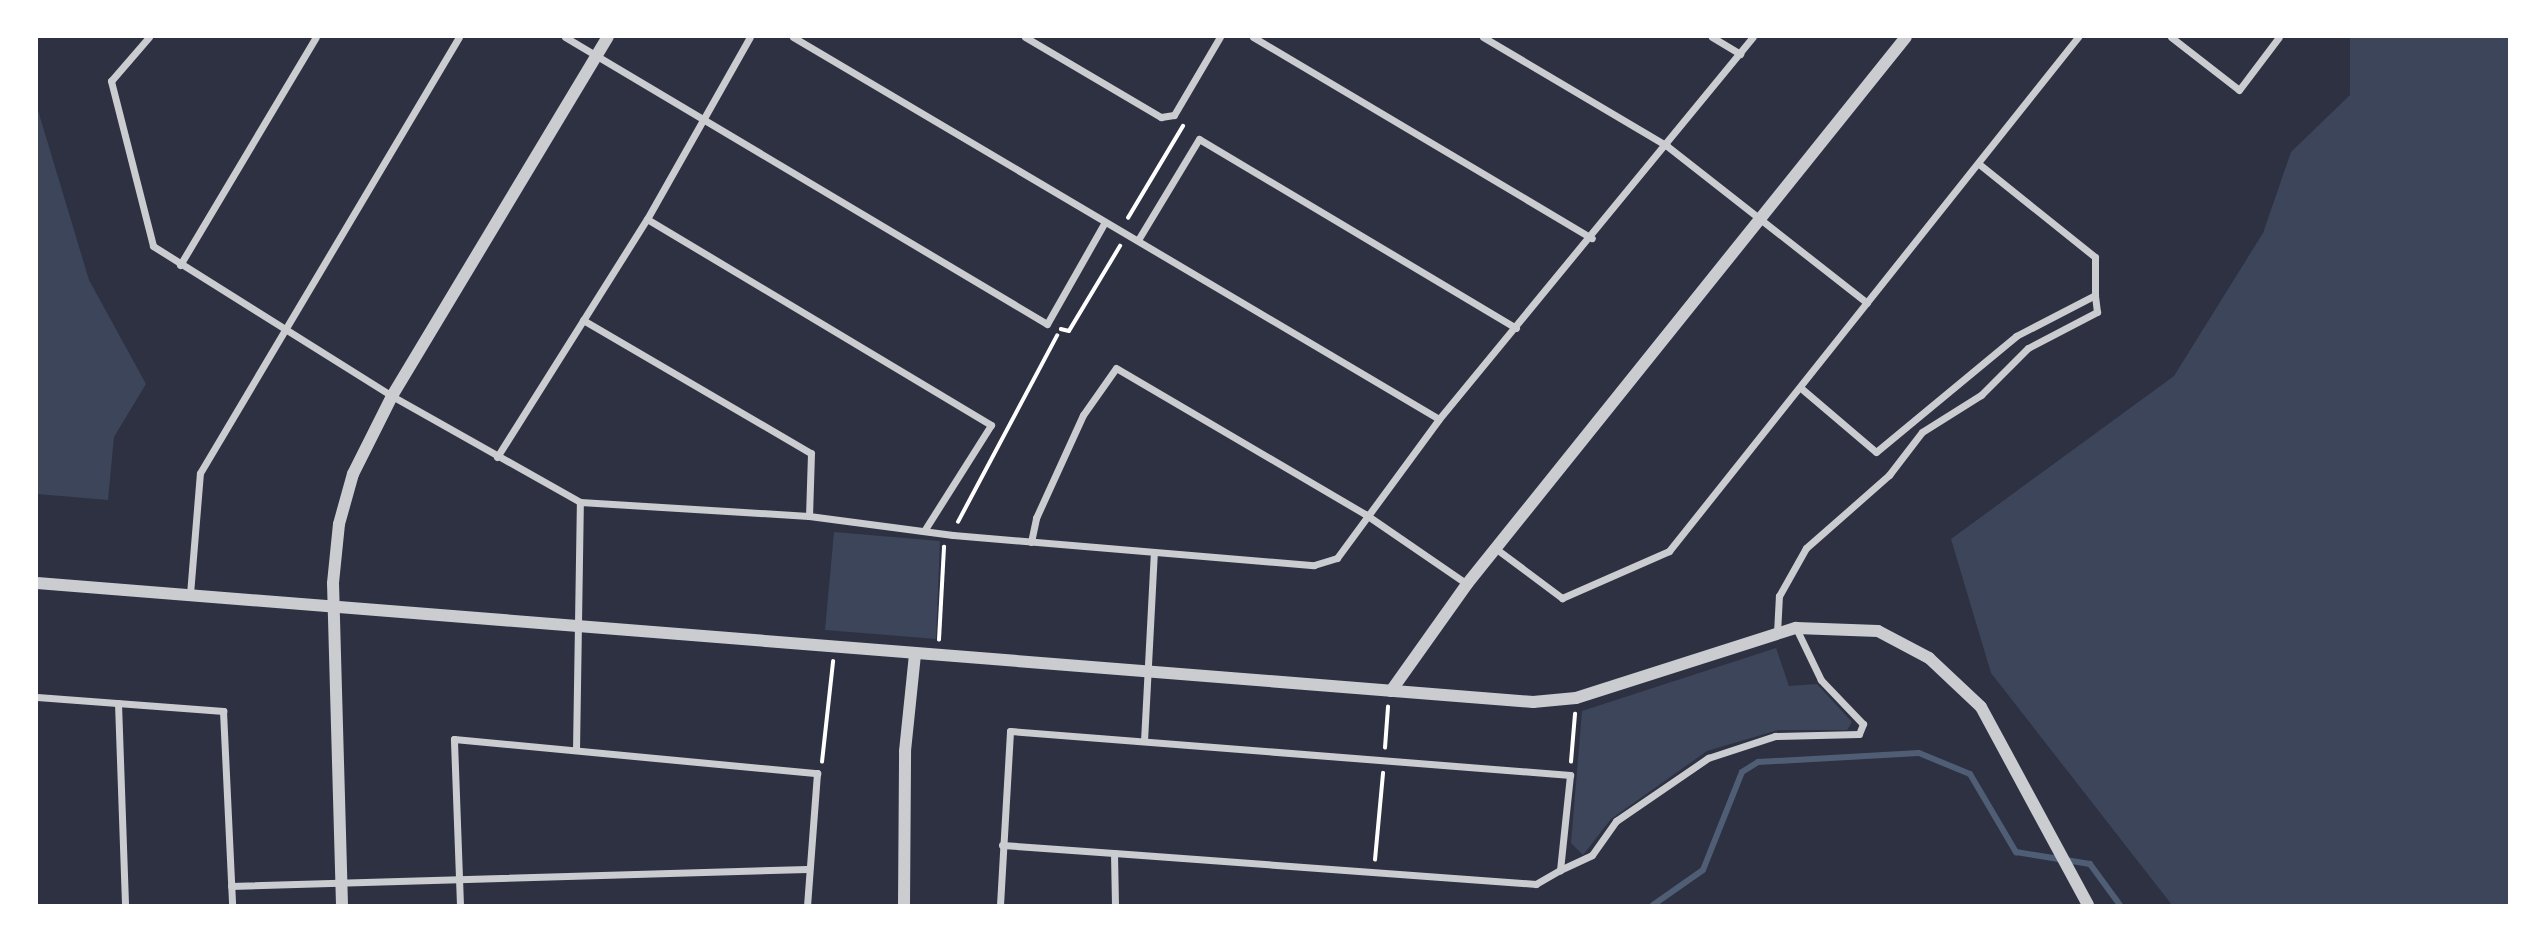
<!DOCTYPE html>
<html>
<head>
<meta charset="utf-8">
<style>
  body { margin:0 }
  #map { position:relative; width:2546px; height:942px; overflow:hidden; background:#2d3142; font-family:"DM Sans",sans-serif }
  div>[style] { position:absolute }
  .green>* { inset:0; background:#3c4559 }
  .stream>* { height:6px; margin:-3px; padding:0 3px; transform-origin:3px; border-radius:3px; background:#4f5d75 }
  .path>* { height:3.5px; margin:-1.75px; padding:0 1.75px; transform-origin:1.75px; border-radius:1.75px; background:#fff }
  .minor>* { height:7px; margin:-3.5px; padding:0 3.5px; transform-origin:3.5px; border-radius:3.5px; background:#caccd0 }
  .tertiary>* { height:12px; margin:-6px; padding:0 6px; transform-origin:6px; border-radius:6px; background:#caccd0 }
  span { translate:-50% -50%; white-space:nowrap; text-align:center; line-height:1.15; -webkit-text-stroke:7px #fff; paint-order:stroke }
  .frame { position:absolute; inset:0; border:38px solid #fff; pointer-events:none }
</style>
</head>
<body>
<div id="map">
  <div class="green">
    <i style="clip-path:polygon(2350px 37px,2509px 37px,2509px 905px,2172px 905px,1991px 673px,1951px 539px,2174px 376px,2263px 233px,2291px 152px,2350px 95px)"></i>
    <i style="clip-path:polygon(37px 107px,89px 280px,146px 384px,114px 437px,108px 500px,37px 494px)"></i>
    <i style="clip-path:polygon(834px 532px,940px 541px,936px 639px,825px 630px)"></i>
    <i style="clip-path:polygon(1776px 648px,1789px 686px,1817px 684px,1852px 722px,1847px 730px,1778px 730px,1707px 751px,1611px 819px,1583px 855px,1571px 843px,1582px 711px)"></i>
  </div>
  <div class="stream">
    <i style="left:1653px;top:905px;width:61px;rotate:-35deg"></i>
    <i style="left:1703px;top:870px;width:105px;rotate:-68.3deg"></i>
    <i style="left:1742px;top:772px;width:19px;rotate:-32deg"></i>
    <i style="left:1758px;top:762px;width:161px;rotate:-3.2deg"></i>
    <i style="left:1919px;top:753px;width:55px;rotate:22.4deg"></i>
    <i style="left:1970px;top:774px;width:91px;rotate:59.5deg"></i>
    <i style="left:2016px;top:852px;width:75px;rotate:9.2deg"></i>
    <i style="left:2090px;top:864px;width:51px;rotate:53.8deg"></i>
  </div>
  <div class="path">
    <i style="left:1128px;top:218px;width:107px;rotate:-59.1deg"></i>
    <i style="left:1061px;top:329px;width:8px;rotate:14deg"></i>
    <i style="left:1069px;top:331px;width:99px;rotate:-59deg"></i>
    <i style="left:958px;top:522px;width:211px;rotate:-62deg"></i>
    <i style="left:939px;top:640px;width:93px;rotate:-86.9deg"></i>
    <i style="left:1385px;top:748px;width:41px;rotate:-85.8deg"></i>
    <i style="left:822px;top:762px;width:101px;rotate:-83.7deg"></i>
    <i style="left:1571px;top:762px;width:48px;rotate:-85.2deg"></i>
    <i style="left:1375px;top:860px;width:87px;rotate:-84.7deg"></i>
  </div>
  <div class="minor">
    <i style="left:149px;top:37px;width:58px;rotate:130.8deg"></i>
    <i style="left:111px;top:81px;width:170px;rotate:75.7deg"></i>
    <i style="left:153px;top:246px;width:282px;rotate:32.1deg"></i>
    <i style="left:392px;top:396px;width:216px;rotate:29.4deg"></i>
    <i style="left:580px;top:502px;width:229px;rotate:3.5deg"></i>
    <i style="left:809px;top:516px;width:145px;rotate:7.5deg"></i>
    <i style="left:953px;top:535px;width:362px;rotate:4.8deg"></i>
    <i style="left:1314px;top:565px;width:24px;rotate:-17deg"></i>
    <i style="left:1337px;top:558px;width:172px;rotate:-53.7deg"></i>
    <i style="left:1439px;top:419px;width:494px;rotate:-50.6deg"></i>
    <i style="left:565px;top:37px;width:561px;rotate:30.77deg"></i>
    <i style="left:1047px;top:324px;width:117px;rotate:-60.4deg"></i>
    <i style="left:793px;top:37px;width:750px;rotate:30.6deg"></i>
    <i style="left:1025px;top:37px;width:158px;rotate:30.5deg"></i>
    <i style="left:1161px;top:117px;width:13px;rotate:-9deg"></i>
    <i style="left:1174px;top:115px;width:91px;rotate:-59.5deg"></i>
    <i style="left:1253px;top:37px;width:394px;rotate:30.7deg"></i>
    <i style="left:1483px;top:37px;width:214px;rotate:30.6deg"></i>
    <i style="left:1667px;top:146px;width:254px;rotate:38.1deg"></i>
    <i style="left:1712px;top:37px;width:33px;rotate:31deg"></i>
    <i style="left:2171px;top:37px;width:86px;rotate:37.9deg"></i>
    <i style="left:2239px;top:90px;width:66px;rotate:-53deg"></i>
    <i style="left:647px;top:219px;width:401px;rotate:30.9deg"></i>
    <i style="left:991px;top:425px;width:122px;rotate:122.3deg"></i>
    <i style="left:1138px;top:240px;width:118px;rotate:-58.9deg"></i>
    <i style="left:1199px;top:139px;width:369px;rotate:30.8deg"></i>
    <i style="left:180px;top:265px;width:265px;rotate:-59.2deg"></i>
    <i style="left:583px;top:320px;width:264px;rotate:30.3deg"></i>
    <i style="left:811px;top:453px;width:63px;rotate:91.8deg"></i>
    <i style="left:1802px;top:389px;width:97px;rotate:40.4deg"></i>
    <i style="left:1876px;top:452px;width:182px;rotate:-39.6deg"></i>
    <i style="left:2016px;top:336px;width:89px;rotate:-27.4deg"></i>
    <i style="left:2095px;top:295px;width:38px;rotate:-90deg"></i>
    <i style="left:2095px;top:257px;width:149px;rotate:-141.3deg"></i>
    <i style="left:497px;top:457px;width:281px;rotate:-57.8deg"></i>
    <i style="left:647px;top:219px;width:209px;rotate:-60.5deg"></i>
    <i style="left:1031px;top:542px;width:25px;rotate:-78deg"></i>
    <i style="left:1036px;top:518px;width:113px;rotate:-65.5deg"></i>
    <i style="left:1083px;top:415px;width:57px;rotate:-54.9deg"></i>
    <i style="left:1116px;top:368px;width:289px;rotate:30.4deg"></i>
    <i style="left:1365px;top:514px;width:124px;rotate:34.5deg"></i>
    <i style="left:1495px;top:548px;width:84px;rotate:36.7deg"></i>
    <i style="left:1562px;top:598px;width:117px;rotate:-23.7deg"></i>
    <i style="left:1669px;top:551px;width:657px;rotate:-51.49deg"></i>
    <i style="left:190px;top:594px;width:121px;rotate:-85.3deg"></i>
    <i style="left:200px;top:473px;width:507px;rotate:-59.29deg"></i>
    <i style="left:1777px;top:633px;width:37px;rotate:-87deg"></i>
    <i style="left:1779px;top:596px;width:55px;rotate:-60.6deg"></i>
    <i style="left:1806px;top:548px;width:111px;rotate:-41.3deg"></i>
    <i style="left:1889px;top:475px;width:54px;rotate:-52.5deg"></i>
    <i style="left:1922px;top:432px;width:70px;rotate:-32.1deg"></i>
    <i style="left:1981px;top:395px;width:66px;rotate:-45deg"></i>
    <i style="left:2028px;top:348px;width:78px;rotate:-27.6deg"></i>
    <i style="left:2097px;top:312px;width:17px;rotate:-97deg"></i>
    <i style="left:37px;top:697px;width:187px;rotate:4.3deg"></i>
    <i style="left:223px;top:711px;width:194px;rotate:87.3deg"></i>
    <i style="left:118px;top:703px;width:202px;rotate:88deg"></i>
    <i style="left:1144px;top:741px;width:189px;rotate:-87deg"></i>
    <i style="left:576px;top:750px;width:248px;rotate:-89.1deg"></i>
    <i style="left:1002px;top:845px;width:112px;rotate:4.1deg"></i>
    <i style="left:1560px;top:870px;width:35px;rotate:-25deg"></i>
    <i style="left:1592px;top:855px;width:42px;rotate:-54.8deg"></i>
    <i style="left:1616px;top:821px;width:112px;rotate:-34.4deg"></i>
    <i style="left:1708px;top:758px;width:71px;rotate:-18.2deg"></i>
    <i style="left:1775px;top:736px;width:84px;rotate:-1.4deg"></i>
    <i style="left:1859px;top:734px;width:11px;rotate:-68deg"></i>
    <i style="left:1863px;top:724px;width:61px;rotate:-133.7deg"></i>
    <i style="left:1821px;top:680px;width:58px;rotate:-115.7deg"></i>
    <i style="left:231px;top:886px;width:576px;rotate:-1.69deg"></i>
    <i style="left:460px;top:905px;width:166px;rotate:-92.1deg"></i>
    <i style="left:454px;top:739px;width:365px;rotate:5.4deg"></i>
    <i style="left:817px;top:773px;width:132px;rotate:94.3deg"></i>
    <i style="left:1000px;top:905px;width:174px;rotate:-86.7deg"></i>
    <i style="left:1010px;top:731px;width:562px;rotate:4.49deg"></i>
    <i style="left:1570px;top:775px;width:96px;rotate:96deg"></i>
    <i style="left:1560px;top:870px;width:28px;rotate:150deg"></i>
    <i style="left:1536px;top:884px;width:423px;rotate:-175.8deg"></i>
    <i style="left:1114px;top:853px;width:52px;rotate:88.9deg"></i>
  </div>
  <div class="tertiary">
    <i style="left:37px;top:583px;width:1501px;rotate:4.55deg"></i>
    <i style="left:1533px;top:702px;width:43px;rotate:-5.3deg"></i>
    <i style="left:1576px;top:698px;width:231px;rotate:-17.7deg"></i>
    <i style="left:1796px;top:628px;width:82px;rotate:2.1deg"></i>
    <i style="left:1878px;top:631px;width:58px;rotate:27.9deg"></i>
    <i style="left:1929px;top:658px;width:71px;rotate:43.3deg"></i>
    <i style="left:1981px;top:707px;width:225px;rotate:61.6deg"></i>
    <i style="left:1391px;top:691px;width:131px;rotate:-54.6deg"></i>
    <i style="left:1467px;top:584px;width:701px;rotate:-51.25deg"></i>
    <i style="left:342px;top:905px;width:322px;rotate:-91.6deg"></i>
    <i style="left:333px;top:583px;width:59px;rotate:-84.2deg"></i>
    <i style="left:339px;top:524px;width:52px;rotate:-74.4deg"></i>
    <i style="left:353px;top:474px;width:87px;rotate:-63.4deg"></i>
    <i style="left:392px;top:396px;width:419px;rotate:-59deg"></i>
    <i style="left:904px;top:905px;width:154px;rotate:-89.6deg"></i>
    <i style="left:905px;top:751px;width:97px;rotate:-84.1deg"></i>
  </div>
  <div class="frame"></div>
</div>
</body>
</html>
